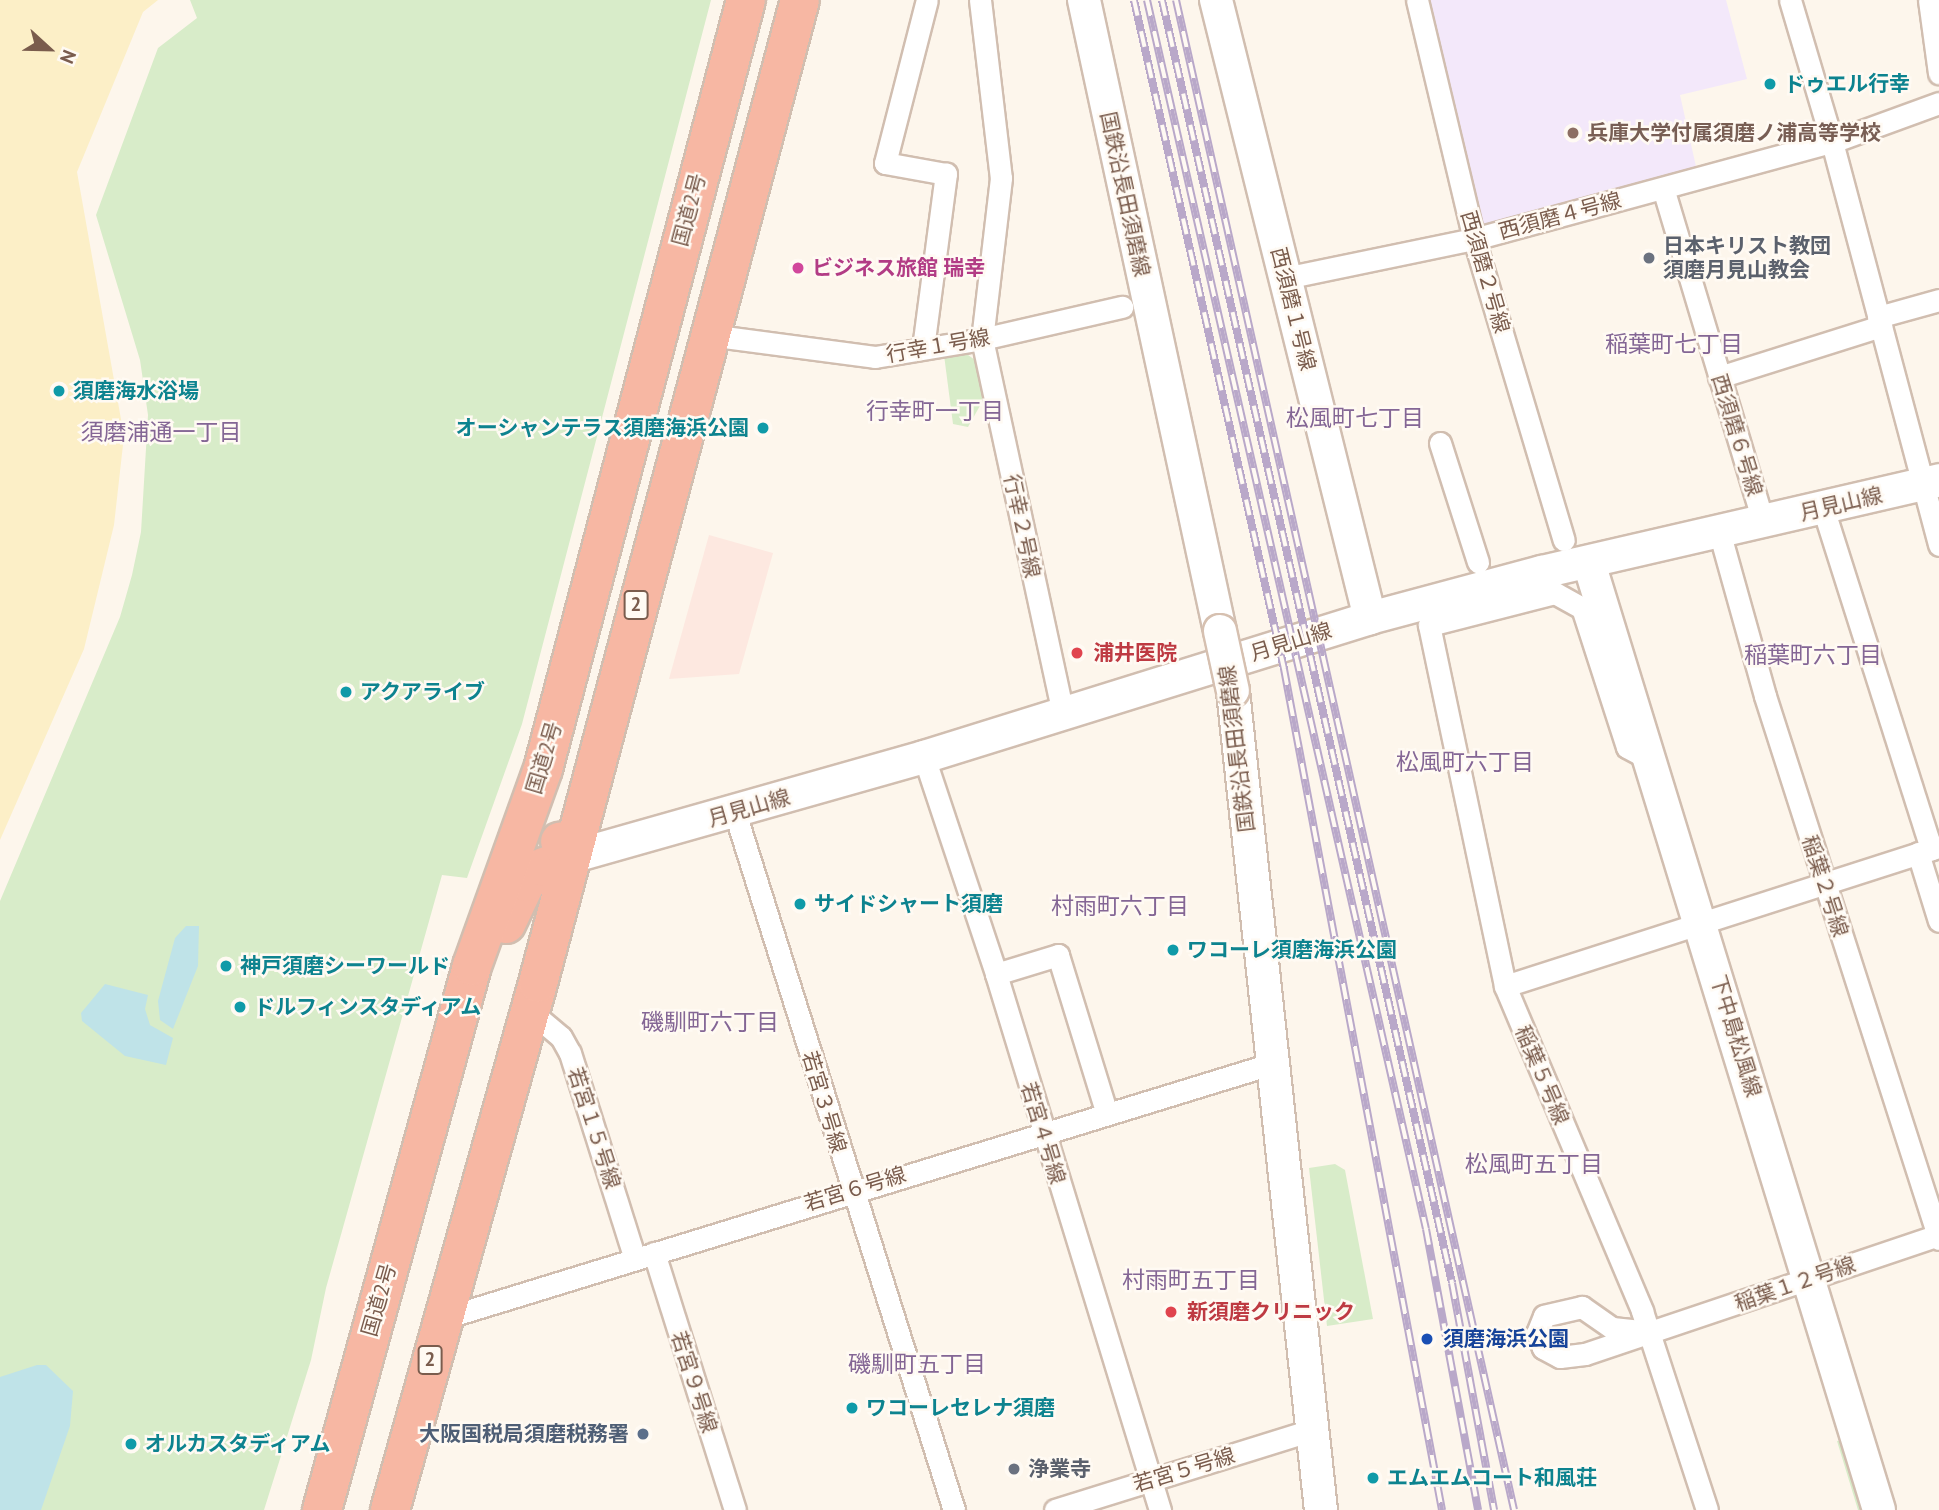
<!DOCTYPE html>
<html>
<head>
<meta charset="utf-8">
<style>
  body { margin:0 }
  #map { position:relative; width:1939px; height:1510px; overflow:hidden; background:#fdf6ec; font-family:"PT Sans","Noto Sans JP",sans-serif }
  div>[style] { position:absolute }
  .commercial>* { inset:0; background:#fde8e0 }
  .education>* { inset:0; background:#f3e8fa }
  .green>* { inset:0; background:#d8ecc9 }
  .sand>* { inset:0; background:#fcefc7 }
  .water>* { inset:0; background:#bfe3e8 }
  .roads { filter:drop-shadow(2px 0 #d1beb0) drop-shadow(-2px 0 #d1beb0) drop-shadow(0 2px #d1beb0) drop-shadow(0 -2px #d1beb0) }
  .street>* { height:21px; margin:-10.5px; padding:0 10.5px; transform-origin:10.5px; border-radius:10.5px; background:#fff }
  .secondary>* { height:32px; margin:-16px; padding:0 16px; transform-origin:16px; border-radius:16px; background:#fff }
  .highway>* { height:38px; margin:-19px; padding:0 19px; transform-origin:19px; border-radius:19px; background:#f7b7a3 }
  .rail>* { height:8px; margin-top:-4px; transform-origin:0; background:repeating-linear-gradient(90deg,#fffaf3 0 16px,#b9a8c9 0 32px); box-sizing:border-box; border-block:2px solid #b9a8c9 }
  .bridges { filter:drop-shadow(2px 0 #d6c0b0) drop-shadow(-2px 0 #d6c0b0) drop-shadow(0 2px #d6c0b0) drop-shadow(0 -2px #d6c0b0) }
  .secondary-bridge>* { height:32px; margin:-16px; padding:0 16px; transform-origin:16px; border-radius:16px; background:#fff }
  .dots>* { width:19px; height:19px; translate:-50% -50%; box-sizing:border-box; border:4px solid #fffaf3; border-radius:50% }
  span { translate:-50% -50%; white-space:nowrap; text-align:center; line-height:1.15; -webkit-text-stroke:5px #fffaf3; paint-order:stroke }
  .shield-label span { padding:2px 5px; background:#fffaf3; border:2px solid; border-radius:5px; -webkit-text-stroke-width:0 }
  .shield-label { font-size:19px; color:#7a5c4d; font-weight:700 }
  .culture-label { font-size:21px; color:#0d838f; font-weight:700 }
  .left { translate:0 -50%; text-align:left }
  .right { translate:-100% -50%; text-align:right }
  .education-label { font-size:21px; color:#785e54; font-weight:700 }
  .street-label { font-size:21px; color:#7a5c4d }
  .worship-label { font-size:21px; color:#5b616d; font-weight:700 }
  .hotel-label { font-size:21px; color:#b23c85; font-weight:700 }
  .health-label { font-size:21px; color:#be3a42; font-weight:700 }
  .transit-label { font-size:21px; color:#164399; font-weight:700 }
  .service-label { font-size:21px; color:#4e5e75; font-weight:700 }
  .neighbourhood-label { font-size:23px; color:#846695 }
  .north { position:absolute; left:14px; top:14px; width:70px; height:70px; -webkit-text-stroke:5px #fffaf3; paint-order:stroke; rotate:112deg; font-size:19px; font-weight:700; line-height:28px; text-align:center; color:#7a5c4d }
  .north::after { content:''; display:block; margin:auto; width:24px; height:32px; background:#7a5c4d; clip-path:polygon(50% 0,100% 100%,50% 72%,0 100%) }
</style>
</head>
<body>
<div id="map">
  <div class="commercial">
    <i style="clip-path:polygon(709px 535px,773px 553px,739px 674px,669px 679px)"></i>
  </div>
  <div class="education">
    <i style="clip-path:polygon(1427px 0,1726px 0,1747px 79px,1680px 95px,1697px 171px,1481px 227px)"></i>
  </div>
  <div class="green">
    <i style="clip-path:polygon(190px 0,711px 0,522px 724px,467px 878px,442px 875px,326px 1288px,311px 1360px,264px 1510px,0 1510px,0 901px,120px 617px,132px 575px,141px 532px,148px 415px,140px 360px,96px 215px,158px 48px,197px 18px)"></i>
    <i style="clip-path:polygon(964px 352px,979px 363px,986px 395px,968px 427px,953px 424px,944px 355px)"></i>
    <i style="clip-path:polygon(1335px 1164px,1345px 1170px,1373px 1319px,1327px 1326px,1309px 1168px)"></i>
    <i style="clip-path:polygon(1850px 1439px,1871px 1510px,1858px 1510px,1837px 1441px)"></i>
  </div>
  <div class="sand">
    <i style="clip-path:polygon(0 0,158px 0,143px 12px,77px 172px,124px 436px,114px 525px,84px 649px,0 840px)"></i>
  </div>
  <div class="water">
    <i style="clip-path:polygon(186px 926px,199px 926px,198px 966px,173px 1029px,160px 1020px,158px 1001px,175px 938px)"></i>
    <i style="clip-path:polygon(105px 984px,148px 995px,145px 1009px,150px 1025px,173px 1038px,166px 1065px,125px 1056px,82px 1021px,81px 1013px)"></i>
    <i style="clip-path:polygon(37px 1365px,46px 1365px,73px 1391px,70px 1426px,41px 1510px,0 1510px,0 1377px)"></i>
  </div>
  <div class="roads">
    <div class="street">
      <i style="left:980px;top:0;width:179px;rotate:83.3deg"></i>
      <i style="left:1001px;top:178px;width:162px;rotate:96.7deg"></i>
      <i style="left:982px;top:339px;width:384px;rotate:77.8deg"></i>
      <i style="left:1417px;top:0;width:246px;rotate:76.6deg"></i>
      <i style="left:1474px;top:239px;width:314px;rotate:73.4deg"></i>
      <i style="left:1790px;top:0;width:148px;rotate:73.5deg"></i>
      <i style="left:1832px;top:142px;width:417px;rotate:75.1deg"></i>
      <i style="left:1929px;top:0;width:74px;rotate:82.2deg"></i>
      <i style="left:1663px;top:188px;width:349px;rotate:73.3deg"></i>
      <i style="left:1285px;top:278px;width:193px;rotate:-11.7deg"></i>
      <i style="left:1474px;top:239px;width:371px;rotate:-15.2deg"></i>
      <i style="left:1832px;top:142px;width:114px;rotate:-20deg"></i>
      <i style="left:1878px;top:317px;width:63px;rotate:-15.6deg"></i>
      <i style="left:709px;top:335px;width:167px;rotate:7.5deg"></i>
      <i style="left:875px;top:357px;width:109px;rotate:-9.5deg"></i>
      <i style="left:982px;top:339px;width:144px;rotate:-12.9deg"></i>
      <i style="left:923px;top:348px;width:176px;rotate:-82.5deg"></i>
      <i style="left:946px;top:174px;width:62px;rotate:-169.8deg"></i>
      <i style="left:885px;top:163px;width:168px;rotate:-75.6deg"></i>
      <i style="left:1719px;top:377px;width:170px;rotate:-17.5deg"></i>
      <i style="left:1440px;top:443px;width:125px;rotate:72.3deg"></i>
      <i style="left:1823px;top:508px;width:358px;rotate:72.4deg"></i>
      <i style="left:1719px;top:531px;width:171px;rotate:74.4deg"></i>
      <i style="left:1765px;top:696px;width:570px;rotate:72.23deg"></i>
      <i style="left:924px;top:757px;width:229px;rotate:71.6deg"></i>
      <i style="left:996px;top:974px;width:561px;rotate:72.99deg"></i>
      <i style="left:1651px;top:760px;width:27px;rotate:-152deg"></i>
      <i style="left:1627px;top:747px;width:146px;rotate:-107.9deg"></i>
      <i style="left:1582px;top:608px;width:31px;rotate:-151deg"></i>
      <i style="left:1555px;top:593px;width:130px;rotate:165.7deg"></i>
      <i style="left:1429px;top:625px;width:369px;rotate:78.1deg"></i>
      <i style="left:1505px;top:986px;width:353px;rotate:67.1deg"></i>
      <i style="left:1642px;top:1311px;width:209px;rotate:71.9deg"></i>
      <i style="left:735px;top:813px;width:731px;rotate:72.56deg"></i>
      <i style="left:1918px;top:853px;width:71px;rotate:72.8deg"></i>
      <i style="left:996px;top:974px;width:65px;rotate:-17deg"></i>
      <i style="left:1058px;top:955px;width:166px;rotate:72.9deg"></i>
      <i style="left:1505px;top:986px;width:456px;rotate:-17.8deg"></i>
      <i style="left:530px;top:1011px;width:40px;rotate:40deg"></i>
      <i style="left:561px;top:1037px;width:18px;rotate:61deg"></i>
      <i style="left:570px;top:1053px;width:216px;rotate:72.5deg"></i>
      <i style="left:654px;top:1253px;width:269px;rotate:72.5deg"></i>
      <i style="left:441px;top:1319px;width:868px;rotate:-17.08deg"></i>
      <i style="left:1650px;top:1332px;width:38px;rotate:-174deg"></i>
      <i style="left:1612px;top:1328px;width:37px;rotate:-145deg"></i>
      <i style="left:1582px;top:1307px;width:39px;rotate:167deg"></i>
      <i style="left:1544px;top:1316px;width:18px;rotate:112deg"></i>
      <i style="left:1537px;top:1333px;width:16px;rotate:68deg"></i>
      <i style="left:1543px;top:1348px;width:19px;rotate:28deg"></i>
      <i style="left:1560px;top:1357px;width:25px;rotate:-7deg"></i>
      <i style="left:1585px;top:1354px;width:373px;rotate:-18.6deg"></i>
      <i style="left:1055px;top:1510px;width:269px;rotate:-17.3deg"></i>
    </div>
    <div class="secondary">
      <i style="left:1084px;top:0;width:645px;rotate:77.84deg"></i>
      <i style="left:1216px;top:0;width:637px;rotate:76.01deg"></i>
      <i style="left:1589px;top:563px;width:990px;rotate:72.97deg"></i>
      <i style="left:1233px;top:691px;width:824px;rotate:83.87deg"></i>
      <i style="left:571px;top:857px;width:367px;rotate:-15.8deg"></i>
      <i style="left:924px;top:757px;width:467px;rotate:-17.3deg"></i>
      <i style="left:1370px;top:618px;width:178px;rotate:-15deg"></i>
      <i style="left:1542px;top:572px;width:408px;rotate:-13deg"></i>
    </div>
    <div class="highway">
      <i style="left:506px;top:924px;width:47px;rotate:-64.5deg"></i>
      <i style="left:526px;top:882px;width:23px;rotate:-40deg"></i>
      <i style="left:544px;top:867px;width:29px;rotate:-20deg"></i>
      <i style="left:571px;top:857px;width:19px;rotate:-125deg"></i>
      <i style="left:322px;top:1510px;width:564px;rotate:-74.58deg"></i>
      <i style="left:472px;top:966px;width:209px;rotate:-70.2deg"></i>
      <i style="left:543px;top:769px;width:795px;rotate:-75.21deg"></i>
      <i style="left:390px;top:1510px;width:547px;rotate:-74.31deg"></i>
      <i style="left:538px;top:983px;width:1017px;rotate:-75.08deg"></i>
    </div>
  </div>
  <div class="rail">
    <i style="left:1134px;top:0;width:686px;rotate:77.36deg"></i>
    <i style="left:1284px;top:669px;width:856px;rotate:79.36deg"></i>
    <i style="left:1147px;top:0;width:1260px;rotate:77.21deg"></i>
    <i style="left:1426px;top:1229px;width:286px;rotate:79.5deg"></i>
    <i style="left:1162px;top:0;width:1315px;rotate:77.26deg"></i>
    <i style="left:1452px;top:1283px;width:231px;rotate:79.5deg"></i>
    <i style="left:1176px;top:0;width:1547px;rotate:77.38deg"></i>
  </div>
  <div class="bridges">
    <div class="secondary-bridge">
      <i style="left:1220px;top:631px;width:61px;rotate:77.8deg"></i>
    </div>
  </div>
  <div class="dots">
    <i style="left:1770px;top:84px;background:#0f9aa8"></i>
    <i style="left:1573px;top:133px;background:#8d6e63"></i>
    <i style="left:1649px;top:258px;background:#6b7280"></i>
    <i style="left:798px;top:268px;background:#d1479c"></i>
    <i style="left:59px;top:391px;background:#0f9aa8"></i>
    <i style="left:763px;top:428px;background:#0f9aa8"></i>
    <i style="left:1077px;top:653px;background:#e0444e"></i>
    <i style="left:346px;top:692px;background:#0f9aa8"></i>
    <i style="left:800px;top:904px;background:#0f9aa8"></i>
    <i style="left:1173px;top:950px;background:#0f9aa8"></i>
    <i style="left:226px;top:966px;background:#0f9aa8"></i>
    <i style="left:240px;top:1007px;background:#0f9aa8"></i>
    <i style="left:1171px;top:1312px;background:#e0444e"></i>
    <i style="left:1427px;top:1339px;background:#1a4fb4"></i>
    <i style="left:852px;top:1408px;background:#0f9aa8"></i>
    <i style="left:643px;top:1434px;background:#5c6f8a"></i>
    <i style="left:131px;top:1444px;background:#0f9aa8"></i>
    <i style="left:1014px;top:1469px;background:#6b7280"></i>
    <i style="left:1373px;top:1478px;background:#0f9aa8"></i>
  </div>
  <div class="shield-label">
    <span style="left:636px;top:605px">2</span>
    <span style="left:430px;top:1360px">2</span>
  </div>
  <div class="culture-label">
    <span class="left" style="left:1784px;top:84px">ドゥエル行幸</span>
    <span class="left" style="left:73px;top:391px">須磨海水浴場</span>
    <span class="right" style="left:749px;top:428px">オーシャンテラス須磨海浜公園</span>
    <span class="left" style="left:360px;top:692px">アクアライブ</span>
    <span class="left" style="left:814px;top:904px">サイドシャート須磨</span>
    <span class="left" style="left:1187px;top:950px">ワコーレ須磨海浜公園</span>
    <span class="left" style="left:240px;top:966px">神戸須磨シーワールド</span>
    <span class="left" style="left:254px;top:1007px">ドルフィンスタディアム</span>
    <span class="left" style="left:866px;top:1408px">ワコーレセレナ須磨</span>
    <span class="left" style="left:145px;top:1444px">オルカスタディアム</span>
    <span class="left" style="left:1387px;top:1478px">エムエムコート和風荘</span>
  </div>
  <div class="education-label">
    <span class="left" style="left:1587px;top:133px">兵庫大学付属須磨ノ浦高等学校</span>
  </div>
  <div class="street-label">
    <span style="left:1125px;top:194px;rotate:78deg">国鉄沿長田須磨線</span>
    <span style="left:689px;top:210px;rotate:-75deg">国道2号</span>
    <span style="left:1560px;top:216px;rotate:-15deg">西須磨４号線</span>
    <span style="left:1485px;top:272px;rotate:74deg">西須磨２号線</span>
    <span style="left:1293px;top:309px;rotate:76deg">西須磨１号線</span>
    <span style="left:938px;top:346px;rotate:-10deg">行幸１号線</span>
    <span style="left:1737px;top:435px;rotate:73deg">西須磨６号線</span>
    <span style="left:1841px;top:504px;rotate:-13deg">月見山線</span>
    <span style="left:1022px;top:526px;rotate:78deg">行幸２号線</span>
    <span style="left:1291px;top:642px;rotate:-17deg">月見山線</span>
    <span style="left:1237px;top:749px;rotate:-97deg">国鉄沿長田須磨線</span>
    <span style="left:544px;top:758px;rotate:-73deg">国道2号</span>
    <span style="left:749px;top:808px;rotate:-16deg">月見山線</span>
    <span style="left:1825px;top:886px;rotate:72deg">稲葉２号線</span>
    <span style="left:1736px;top:1036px;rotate:73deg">下中島松風線</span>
    <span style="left:1542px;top:1075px;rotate:67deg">稲葉５号線</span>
    <span style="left:824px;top:1102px;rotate:73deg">若宮３号線</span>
    <span style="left:594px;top:1128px;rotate:72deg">若宮１５号線</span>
    <span style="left:1043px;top:1133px;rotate:73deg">若宮４号線</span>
    <span style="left:855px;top:1189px;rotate:-17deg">若宮６号線</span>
    <span style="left:1795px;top:1284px;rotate:-19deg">稲葉１２号線</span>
    <span style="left:379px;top:1300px;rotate:-74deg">国道2号</span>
    <span style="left:694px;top:1382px;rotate:72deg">若宮９号線</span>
    <span style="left:1184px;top:1470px;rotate:-17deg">若宮５号線</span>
  </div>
  <div class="worship-label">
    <span class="left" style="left:1663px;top:258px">日本キリスト教団<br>須磨月見山教会</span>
    <span class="left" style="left:1028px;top:1469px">浄業寺</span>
  </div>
  <div class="hotel-label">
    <span class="left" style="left:812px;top:268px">ビジネス旅館 瑞幸</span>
  </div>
  <div class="health-label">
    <span class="left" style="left:1093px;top:653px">浦井医院</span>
    <span class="left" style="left:1187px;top:1312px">新須磨クリニック</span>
  </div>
  <div class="transit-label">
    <span class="left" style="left:1443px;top:1339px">須磨海浜公園</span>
  </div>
  <div class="service-label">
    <span class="right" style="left:629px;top:1434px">大阪国税局須磨税務署</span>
  </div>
  <div class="neighbourhood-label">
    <span style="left:1674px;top:344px">稲葉町七丁目</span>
    <span style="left:935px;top:411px">行幸町一丁目</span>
    <span style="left:1355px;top:418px">松風町七丁目</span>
    <span style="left:161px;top:432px">須磨浦通一丁目</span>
    <span style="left:1813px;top:655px">稲葉町六丁目</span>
    <span style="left:1465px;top:762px">松風町六丁目</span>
    <span style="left:1120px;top:906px">村雨町六丁目</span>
    <span style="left:710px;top:1022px">磯馴町六丁目</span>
    <span style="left:1534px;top:1164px">松風町五丁目</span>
    <span style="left:1191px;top:1280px">村雨町五丁目</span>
    <span style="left:917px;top:1364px">磯馴町五丁目</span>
  </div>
  <div class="north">N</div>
</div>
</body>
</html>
